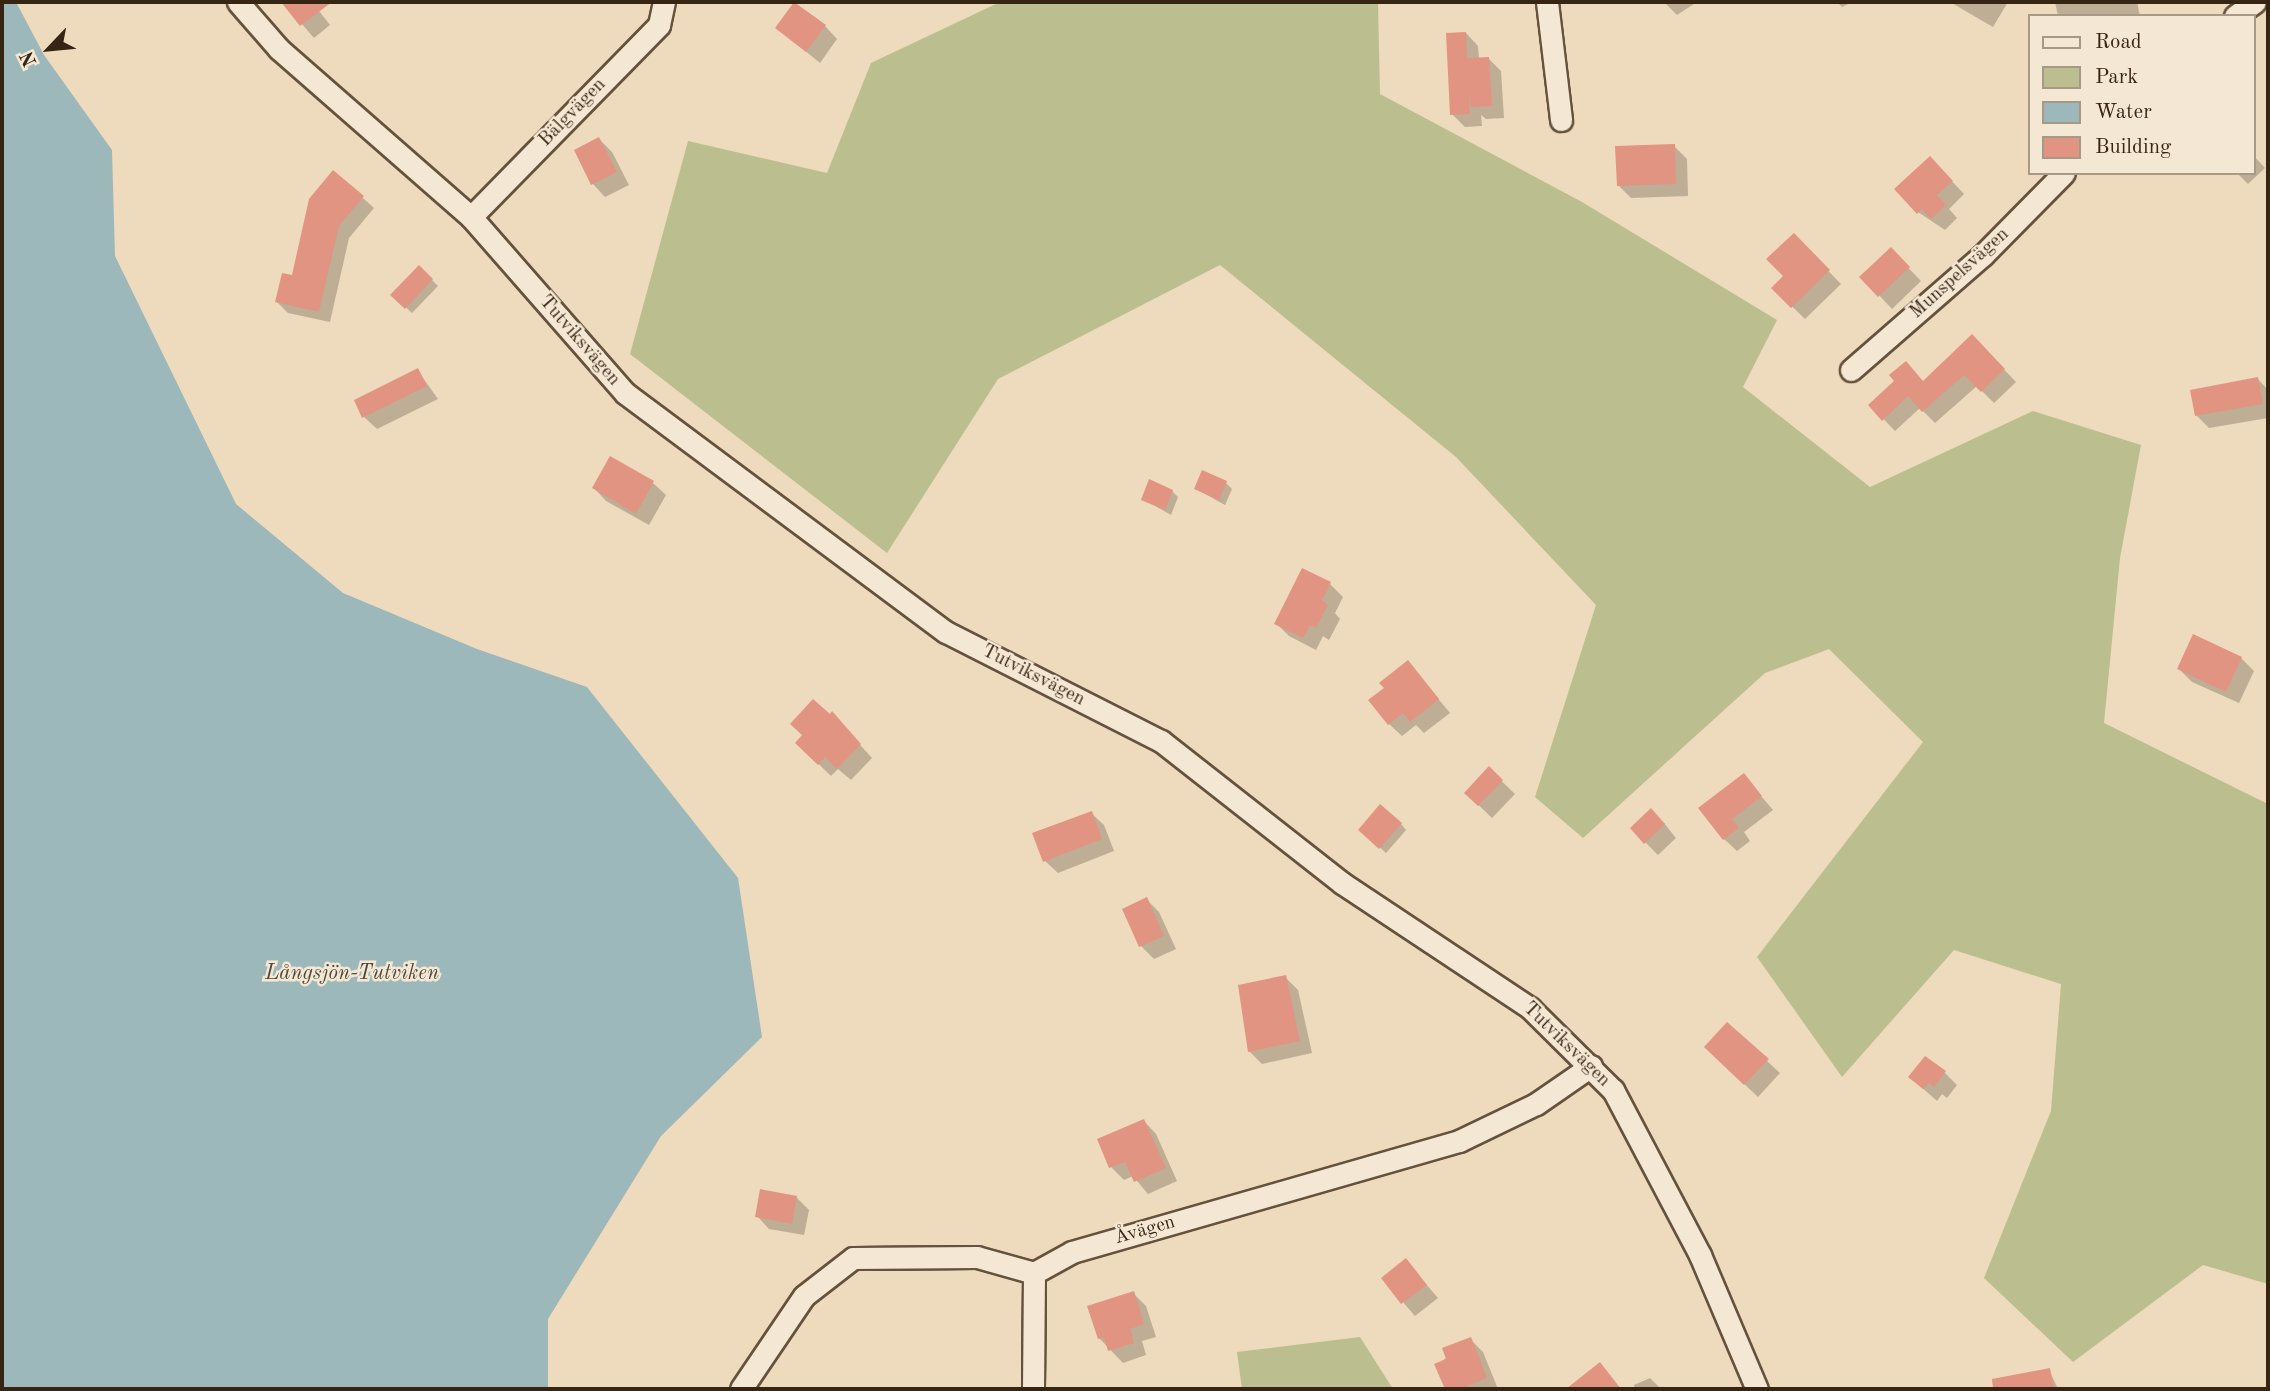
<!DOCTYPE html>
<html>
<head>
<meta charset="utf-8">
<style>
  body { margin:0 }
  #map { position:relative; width:2270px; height:1391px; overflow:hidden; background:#eedabc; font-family:"Old Standard TT",serif }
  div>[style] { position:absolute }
  .green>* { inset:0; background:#bbbf8f }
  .water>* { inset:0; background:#9db8ba }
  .shadow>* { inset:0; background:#0003 }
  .building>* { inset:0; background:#e19482 }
  .roads { filter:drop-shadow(2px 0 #65523d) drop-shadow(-2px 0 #65523d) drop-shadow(0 2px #65523d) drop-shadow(0 -2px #65523d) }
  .minor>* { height:21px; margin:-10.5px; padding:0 10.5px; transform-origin:10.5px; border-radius:10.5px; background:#f4e7d3 }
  span { translate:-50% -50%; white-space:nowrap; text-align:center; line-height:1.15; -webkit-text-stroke:5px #f4e7d3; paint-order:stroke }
  .street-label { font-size:19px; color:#372513 }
  .water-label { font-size:21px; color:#504a3d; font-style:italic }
  .frame { position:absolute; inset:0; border:4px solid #372513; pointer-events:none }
  .legend { position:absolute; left:2028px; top:14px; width:228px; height:161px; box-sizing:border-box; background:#f4e7d3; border:2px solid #a89986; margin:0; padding:9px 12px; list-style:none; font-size:21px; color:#372513 }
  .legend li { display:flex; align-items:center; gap:14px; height:35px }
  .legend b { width:35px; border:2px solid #a89986 }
  .north { position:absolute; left:14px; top:14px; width:70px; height:70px; -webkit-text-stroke:5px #f4e7d3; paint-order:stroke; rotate:244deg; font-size:19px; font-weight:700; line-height:28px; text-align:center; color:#372513 }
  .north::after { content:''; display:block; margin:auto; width:24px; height:32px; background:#372513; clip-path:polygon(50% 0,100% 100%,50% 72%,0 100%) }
</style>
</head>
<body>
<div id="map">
  <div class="green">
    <i style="clip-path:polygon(1000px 2px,1378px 2px,1380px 94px,1582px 202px,1777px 320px,1743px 387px,1870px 487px,2033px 411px,2141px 445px,2120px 558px,2104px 723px,2268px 804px,2268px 1284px,2203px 1265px,2073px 1362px,1984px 1278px,2051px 1111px,2061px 984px,1954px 950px,1842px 1077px,1757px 957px,1923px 742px,1829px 649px,1765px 673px,1583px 838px,1535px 797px,1596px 605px,1456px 457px,1220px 265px,998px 379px,887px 553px,630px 354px,688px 141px,827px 173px,871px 63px)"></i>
    <i style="clip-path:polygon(1360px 1337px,1393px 1389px,1242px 1389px,1237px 1352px)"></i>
  </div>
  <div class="water">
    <i style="clip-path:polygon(2px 2px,16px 2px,44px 55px,112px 150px,115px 256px,236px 504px,343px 593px,477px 649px,587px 687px,738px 878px,762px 1037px,661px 1136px,548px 1319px,548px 1389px,2px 1389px)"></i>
  </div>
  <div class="shadow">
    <i style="clip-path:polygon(283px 2px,312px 2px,330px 25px,314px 38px)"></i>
    <i style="clip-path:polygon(1664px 2px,1697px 2px,1677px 15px)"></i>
    <i style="clip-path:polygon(1837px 2px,1852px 2px,1842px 7px)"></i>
    <i style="clip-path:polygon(1950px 2px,2008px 2px,1993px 27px)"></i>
    <i style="clip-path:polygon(2055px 2px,2137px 2px,2140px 16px,2058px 16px)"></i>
    <i style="clip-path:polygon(825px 26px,837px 39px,820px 63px,777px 28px)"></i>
    <i style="clip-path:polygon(1466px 33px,1478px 46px,1479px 59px,1488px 58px,1501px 71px,1504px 118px,1486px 119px,1481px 115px,1482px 126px,1465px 127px,1452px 114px)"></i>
    <i style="clip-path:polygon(599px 139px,612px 152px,629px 185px,605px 197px,593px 184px,576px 151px)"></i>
    <i style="clip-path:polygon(1674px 146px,1687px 159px,1688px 196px,1631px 198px,1618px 185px)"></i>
    <i style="clip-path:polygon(2254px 156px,2265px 168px,2248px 184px,2237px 173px,2254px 173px)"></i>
    <i style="clip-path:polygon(1930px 158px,1964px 194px,1949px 209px,1957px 218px,1945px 230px,1918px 212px)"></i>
    <i style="clip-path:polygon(334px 172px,374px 208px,349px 238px,330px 322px,288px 313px,277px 302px,293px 277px)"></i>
    <i style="clip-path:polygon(1794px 236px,1841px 284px,1805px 319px,1773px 288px,1785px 276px)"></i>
    <i style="clip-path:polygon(1891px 250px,1921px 281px,1892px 309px,1862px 277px)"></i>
    <i style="clip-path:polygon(419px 267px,438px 286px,412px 313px,393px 295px)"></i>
    <i style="clip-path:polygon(1972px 336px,2016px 382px,1994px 403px,1977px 386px,1935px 423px,1920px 408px,1895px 431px,1870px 405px,1924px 383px)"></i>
    <i style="clip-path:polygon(418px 371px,438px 399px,377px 429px,364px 417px)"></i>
    <i style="clip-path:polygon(2258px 379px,2268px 390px,2268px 418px,2209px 428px,2196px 415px)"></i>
    <i style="clip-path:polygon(653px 483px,666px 495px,649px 525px,606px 501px,594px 488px)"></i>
    <i style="clip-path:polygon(1226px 483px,1232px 489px,1225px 505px,1196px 489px)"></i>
    <i style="clip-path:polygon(1172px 491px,1178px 497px,1171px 515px,1143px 499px)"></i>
    <i style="clip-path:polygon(1303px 570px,1330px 584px,1343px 597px,1335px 613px,1340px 619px,1329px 640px,1323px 636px,1316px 650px,1289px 636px,1276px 623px)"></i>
    <i style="clip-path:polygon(2241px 658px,2254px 671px,2239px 703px,2192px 682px,2179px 669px)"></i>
    <i style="clip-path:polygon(1408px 662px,1450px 713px,1424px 733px,1416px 725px,1402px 736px,1389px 724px,1386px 689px)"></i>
    <i style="clip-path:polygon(832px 714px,872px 758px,851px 780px,838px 769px,831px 776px,797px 743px)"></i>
    <i style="clip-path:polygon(1489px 769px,1515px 794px,1492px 818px,1466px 793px)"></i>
    <i style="clip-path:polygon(1744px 776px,1773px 810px,1744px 832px,1750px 841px,1737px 851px,1724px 839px)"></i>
    <i style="clip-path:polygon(1091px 813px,1104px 825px,1114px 851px,1058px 873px,1045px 861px)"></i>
    <i style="clip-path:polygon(1664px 823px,1676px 838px,1658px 855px,1645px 842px)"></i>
    <i style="clip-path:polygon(1401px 824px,1406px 830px,1386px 853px,1366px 835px)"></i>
    <i style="clip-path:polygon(1146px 899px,1159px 912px,1176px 949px,1154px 959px,1141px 946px,1124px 910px)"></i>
    <i style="clip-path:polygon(1285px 977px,1298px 990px,1312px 1053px,1262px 1064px,1249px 1051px)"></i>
    <i style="clip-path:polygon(1719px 1060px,1767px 1061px,1780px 1073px,1758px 1097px)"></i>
    <i style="clip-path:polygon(1945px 1073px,1957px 1085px,1947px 1098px,1942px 1094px,1937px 1101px,1910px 1077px)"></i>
    <i style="clip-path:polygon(1144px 1121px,1156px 1134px,1177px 1181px,1148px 1194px,1133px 1176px,1124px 1180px,1111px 1167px,1099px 1140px)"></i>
    <i style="clip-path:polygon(796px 1197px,809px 1210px,804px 1235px,769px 1229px,757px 1216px)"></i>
    <i style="clip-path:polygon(1406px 1261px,1438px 1298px,1415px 1316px,1383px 1279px)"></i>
    <i style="clip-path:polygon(1133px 1293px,1146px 1306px,1156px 1337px,1142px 1341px,1146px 1355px,1123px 1363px,1099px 1338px)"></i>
    <i style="clip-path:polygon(1470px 1339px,1483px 1352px,1498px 1389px,1447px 1389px,1437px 1365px)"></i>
    <i style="clip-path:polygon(2049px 1370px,2058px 1389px,2027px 1389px,2024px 1374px)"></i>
    <i style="clip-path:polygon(1650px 1378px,1661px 1389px,1635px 1389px,1634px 1385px)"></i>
  </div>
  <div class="building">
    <i style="clip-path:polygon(281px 2px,332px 2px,300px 26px)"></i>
    <i style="clip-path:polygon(794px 2px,826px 25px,806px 52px,775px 28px)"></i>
    <i style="clip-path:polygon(1466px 32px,1467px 58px,1489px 57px,1492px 106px,1471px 107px,1469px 94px,1470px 114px,1450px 115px,1446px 33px)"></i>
    <i style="clip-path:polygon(599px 137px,617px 172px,591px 185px,574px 150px)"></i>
    <i style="clip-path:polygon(1675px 144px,1676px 184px,1617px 186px,1615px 146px)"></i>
    <i style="clip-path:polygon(1930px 156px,1953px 181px,1937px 195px,1946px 205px,1931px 219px,1922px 209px,1917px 214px,1894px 189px)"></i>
    <i style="clip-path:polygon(333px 170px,364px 196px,339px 226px,319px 312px,275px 302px,282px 273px,292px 275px,309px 199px)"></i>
    <i style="clip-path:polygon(1794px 233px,1830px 270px,1791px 308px,1771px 288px,1783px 276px,1766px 259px)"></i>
    <i style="clip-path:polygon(1891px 247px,1910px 267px,1878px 297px,1859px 277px)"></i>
    <i style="clip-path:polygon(419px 265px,433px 279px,405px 309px,390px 295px)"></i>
    <i style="clip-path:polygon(1972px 334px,2005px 369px,1981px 392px,1964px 375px,1922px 412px,1908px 396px,1882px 421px,1868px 405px,1894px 381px,1889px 375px,1906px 361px,1923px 381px)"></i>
    <i style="clip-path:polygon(418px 368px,427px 386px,362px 418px,354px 400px)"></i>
    <i style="clip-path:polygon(2258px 377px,2263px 404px,2195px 416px,2190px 390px)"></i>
    <i style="clip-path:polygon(610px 456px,654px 481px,636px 514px,592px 488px)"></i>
    <i style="clip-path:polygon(1202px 470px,1227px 481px,1219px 500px,1194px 489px)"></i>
    <i style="clip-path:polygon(1149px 479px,1173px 490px,1165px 510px,1141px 500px)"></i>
    <i style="clip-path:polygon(1302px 568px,1331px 582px,1322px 601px,1328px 605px,1316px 628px,1310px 625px,1303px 638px,1274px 624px)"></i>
    <i style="clip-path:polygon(2193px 634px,2242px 657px,2226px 692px,2177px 669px)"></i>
    <i style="clip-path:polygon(1408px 660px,1439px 699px,1410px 722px,1403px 713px,1388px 725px,1368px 700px,1384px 688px,1379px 683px)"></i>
    <i style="clip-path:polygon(813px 699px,830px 714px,832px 711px,861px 744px,837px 769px,825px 757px,818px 765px,795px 743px,802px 735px,790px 724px)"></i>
    <i style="clip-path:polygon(1489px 766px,1503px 780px,1478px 806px,1464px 793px)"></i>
    <i style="clip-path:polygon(1744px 773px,1762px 796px,1732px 819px,1739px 828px,1723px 840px,1698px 808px)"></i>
    <i style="clip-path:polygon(1380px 804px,1402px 823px,1379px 849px,1358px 830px)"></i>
    <i style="clip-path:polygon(1651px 808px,1665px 824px,1644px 844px,1630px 828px)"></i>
    <i style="clip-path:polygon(1092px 811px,1102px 839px,1043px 862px,1032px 833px)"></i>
    <i style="clip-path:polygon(1147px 897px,1164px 936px,1139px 947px,1122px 909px)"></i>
    <i style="clip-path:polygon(1286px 975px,1300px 1041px,1248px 1052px,1238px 985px)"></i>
    <i style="clip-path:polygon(1727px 1022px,1769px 1059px,1744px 1085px,1704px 1047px)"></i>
    <i style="clip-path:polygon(1925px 1056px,1946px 1071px,1934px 1087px,1929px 1083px,1923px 1089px,1908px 1077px)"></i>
    <i style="clip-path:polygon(1144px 1119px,1166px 1168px,1134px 1182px,1125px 1162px,1109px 1168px,1097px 1139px)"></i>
    <i style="clip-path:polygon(760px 1189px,797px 1196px,792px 1224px,755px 1217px)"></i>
    <i style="clip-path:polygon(1406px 1258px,1427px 1285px,1401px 1304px,1381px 1278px)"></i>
    <i style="clip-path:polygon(1134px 1291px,1144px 1324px,1130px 1329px,1134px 1343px,1108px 1351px,1104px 1337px,1098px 1339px,1087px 1306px)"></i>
    <i style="clip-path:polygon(1471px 1337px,1487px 1378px,1460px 1389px,1445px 1389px,1434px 1364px,1446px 1359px,1442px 1348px)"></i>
    <i style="clip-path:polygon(1600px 1362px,1621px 1389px,1566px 1389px)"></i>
    <i style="clip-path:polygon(2050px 1368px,2054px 1389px,1993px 1389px,1992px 1379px)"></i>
  </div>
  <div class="roads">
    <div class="minor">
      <i style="left:238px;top:2px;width:62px;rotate:48.9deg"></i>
      <i style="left:279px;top:49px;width:255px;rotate:41.2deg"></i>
      <i style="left:471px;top:217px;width:234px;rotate:48.8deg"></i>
      <i style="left:625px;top:393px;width:400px;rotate:36.7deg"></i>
      <i style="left:946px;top:632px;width:241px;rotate:26.9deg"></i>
      <i style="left:1161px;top:741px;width:230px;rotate:38.1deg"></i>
      <i style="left:1342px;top:883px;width:226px;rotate:33.6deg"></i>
      <i style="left:1530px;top:1008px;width:117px;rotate:44.7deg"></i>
      <i style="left:1613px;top:1090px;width:187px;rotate:62.2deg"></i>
      <i style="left:1700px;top:1255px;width:146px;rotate:67deg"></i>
      <i style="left:1547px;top:2px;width:119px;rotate:83.2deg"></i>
      <i style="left:2235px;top:16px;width:24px;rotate:-35deg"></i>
      <i style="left:471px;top:217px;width:269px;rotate:-45.6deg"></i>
      <i style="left:659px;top:25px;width:24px;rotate:-78deg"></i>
      <i style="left:1851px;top:370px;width:175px;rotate:-41.1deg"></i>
      <i style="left:1983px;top:255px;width:115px;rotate:-45.4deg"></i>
      <i style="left:741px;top:1389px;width:112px;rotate:-55.9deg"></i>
      <i style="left:804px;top:1296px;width:62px;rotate:-37.8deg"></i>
      <i style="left:853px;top:1258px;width:124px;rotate:-0.5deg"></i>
      <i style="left:977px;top:1257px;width:59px;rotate:15.7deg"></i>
      <i style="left:1034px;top:1273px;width:43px;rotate:-28.9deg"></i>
      <i style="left:1072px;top:1252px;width:403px;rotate:-16deg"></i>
      <i style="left:1459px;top:1141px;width:85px;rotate:-25.7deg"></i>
      <i style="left:1536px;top:1104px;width:67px;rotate:-34.6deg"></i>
      <i style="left:1033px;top:1389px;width:116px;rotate:-89.5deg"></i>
    </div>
  </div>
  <div class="street-label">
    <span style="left:573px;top:113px;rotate:-46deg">Bälgvägen</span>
    <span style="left:1960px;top:274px;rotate:-42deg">Munspelsvägen</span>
    <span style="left:579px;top:341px;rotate:49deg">Tutviksvägen</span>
    <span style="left:1033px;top:676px;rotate:27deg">Tutviksvägen</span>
    <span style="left:1566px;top:1045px;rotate:44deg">Tutviksvägen</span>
    <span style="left:1145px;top:1231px;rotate:-16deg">Åvägen</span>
  </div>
  <div class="water-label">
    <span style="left:352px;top:974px">Långsjön-Tutviken</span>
  </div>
  <div class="frame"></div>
  <ul class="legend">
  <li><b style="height:9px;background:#f4e7d3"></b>Road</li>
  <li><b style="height:19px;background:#bbbf8f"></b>Park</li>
  <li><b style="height:19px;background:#9db8ba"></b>Water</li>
  <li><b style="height:19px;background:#e19482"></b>Building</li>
  </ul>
  <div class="north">N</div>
</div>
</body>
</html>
